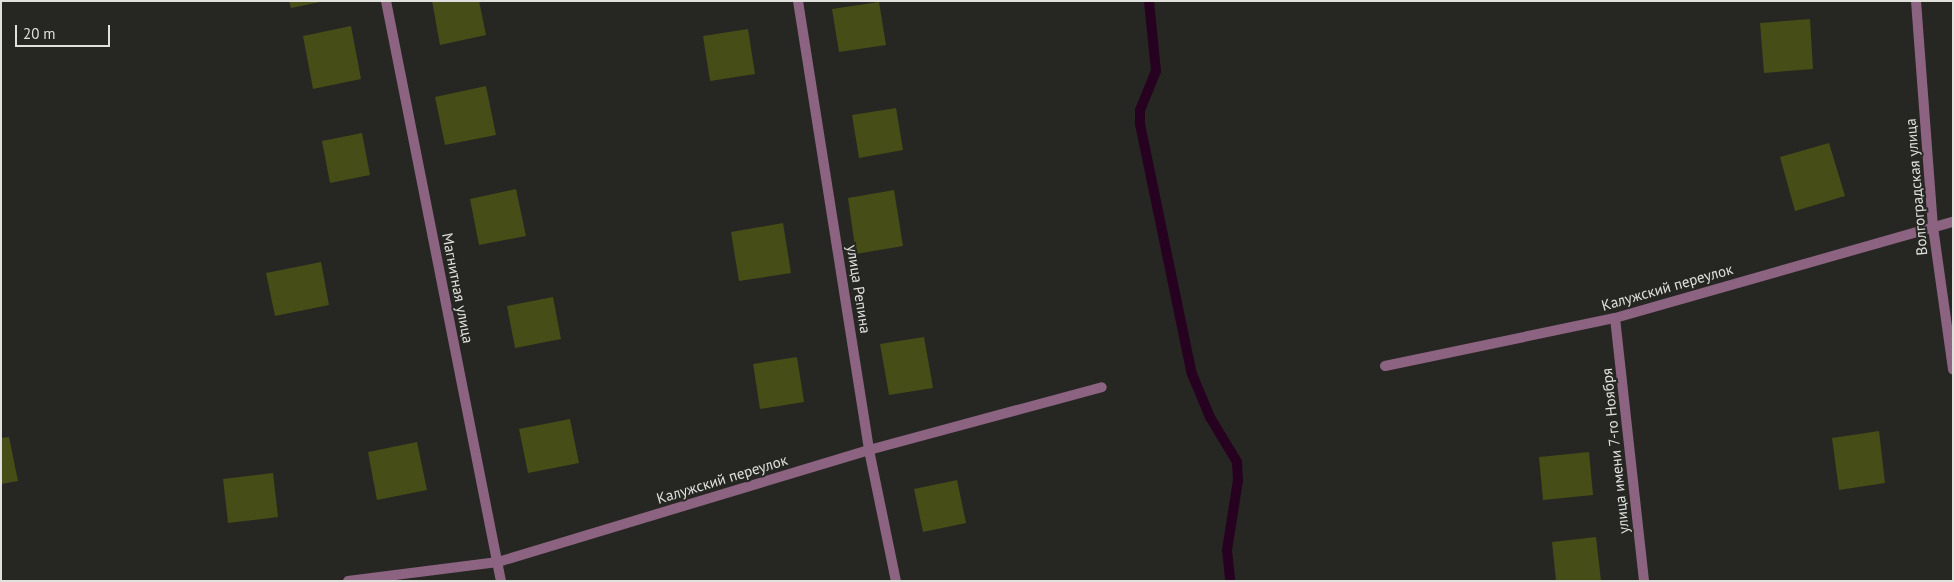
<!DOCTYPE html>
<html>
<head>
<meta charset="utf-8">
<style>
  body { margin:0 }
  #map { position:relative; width:1954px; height:582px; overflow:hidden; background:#262722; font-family:"PT Sans",sans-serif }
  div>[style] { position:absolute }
  .stream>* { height:10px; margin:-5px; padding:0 5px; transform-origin:5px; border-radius:5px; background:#270220 }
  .building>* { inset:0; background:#464d17 }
  .minor>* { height:10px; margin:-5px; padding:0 5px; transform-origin:5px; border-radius:5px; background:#8d6382 }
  span { translate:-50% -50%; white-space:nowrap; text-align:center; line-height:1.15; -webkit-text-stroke:4px #262722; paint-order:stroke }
  .street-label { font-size:15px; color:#e0e1dd }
  .frame { position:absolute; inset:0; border:2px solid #e0e1dd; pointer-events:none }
  .scale { position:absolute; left:15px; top:25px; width:95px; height:22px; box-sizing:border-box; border:2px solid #e0e1dd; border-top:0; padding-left:6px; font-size:15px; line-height:18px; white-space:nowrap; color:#e0e1dd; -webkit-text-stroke:4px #262722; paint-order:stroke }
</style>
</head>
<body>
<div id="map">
  <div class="stream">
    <i style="left:1149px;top:1px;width:70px;rotate:84.3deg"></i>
    <i style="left:1156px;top:71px;width:42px;rotate:112.3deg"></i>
    <i style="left:1140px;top:110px;width:14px;rotate:90deg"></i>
    <i style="left:1140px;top:124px;width:255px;rotate:78.3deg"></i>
    <i style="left:1192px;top:374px;width:47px;rotate:67.3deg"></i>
    <i style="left:1210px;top:417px;width:52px;rotate:59deg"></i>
    <i style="left:1237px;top:462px;width:18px;rotate:87deg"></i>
    <i style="left:1238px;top:480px;width:71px;rotate:98.9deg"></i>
    <i style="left:1227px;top:550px;width:31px;rotate:84deg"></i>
  </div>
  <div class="building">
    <i style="clip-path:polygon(289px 1px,320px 1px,320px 2px,291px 8px)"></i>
    <i style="clip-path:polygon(432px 1px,479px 1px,486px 35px,440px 45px)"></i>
    <i style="clip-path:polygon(879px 2px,886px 45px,839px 52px,832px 9px)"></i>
    <i style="clip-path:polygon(1810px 19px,1813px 69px,1764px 73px,1760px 23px)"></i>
    <i style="clip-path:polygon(351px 26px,361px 79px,313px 89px,303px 36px)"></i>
    <i style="clip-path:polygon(748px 29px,755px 74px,710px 81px,703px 36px)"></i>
    <i style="clip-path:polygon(486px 86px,496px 135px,445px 145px,435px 97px)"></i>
    <i style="clip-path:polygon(896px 108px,903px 150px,859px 158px,852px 115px)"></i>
    <i style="clip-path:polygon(362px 133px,370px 175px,330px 183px,322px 141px)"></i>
    <i style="clip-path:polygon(1829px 143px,1845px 196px,1795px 211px,1780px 157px)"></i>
    <i style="clip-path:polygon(516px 189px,526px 236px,479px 245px,470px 199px)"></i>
    <i style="clip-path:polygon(894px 190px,903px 246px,856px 254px,848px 198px)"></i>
    <i style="clip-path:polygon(783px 223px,791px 273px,739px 281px,731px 232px)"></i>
    <i style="clip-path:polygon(321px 262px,329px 305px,275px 316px,266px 273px)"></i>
    <i style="clip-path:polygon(553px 297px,561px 339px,515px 348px,507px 306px)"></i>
    <i style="clip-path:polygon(924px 337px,933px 388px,889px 395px,880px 344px)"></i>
    <i style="clip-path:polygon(797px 357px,804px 402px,760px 409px,753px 364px)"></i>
    <i style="clip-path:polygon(570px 419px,579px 463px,528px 473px,519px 429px)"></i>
    <i style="clip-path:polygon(1879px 431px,1885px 483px,1839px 490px,1832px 438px)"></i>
    <i style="clip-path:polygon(9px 437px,18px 481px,1px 484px,1px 438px)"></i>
    <i style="clip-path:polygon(417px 442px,427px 490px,377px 500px,368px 452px)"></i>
    <i style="clip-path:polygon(1589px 452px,1593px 495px,1543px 500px,1539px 457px)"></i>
    <i style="clip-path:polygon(273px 473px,278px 517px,228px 523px,223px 479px)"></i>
    <i style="clip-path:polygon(957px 480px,966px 523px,923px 532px,914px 489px)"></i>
    <i style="clip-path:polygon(1596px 537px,1601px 581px,1556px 581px,1552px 542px)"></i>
  </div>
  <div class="minor">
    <i style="left:386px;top:1px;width:591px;rotate:78.79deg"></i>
    <i style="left:798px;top:1px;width:455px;rotate:81deg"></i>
    <i style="left:869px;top:450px;width:134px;rotate:78.4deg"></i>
    <i style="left:1916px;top:1px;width:227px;rotate:85.7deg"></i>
    <i style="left:1933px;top:227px;width:144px;rotate:82deg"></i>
    <i style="left:1615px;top:318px;width:265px;rotate:83.7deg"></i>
    <i style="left:1385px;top:366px;width:235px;rotate:-11.8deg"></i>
    <i style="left:1615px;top:318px;width:351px;rotate:-15.9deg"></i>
    <i style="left:348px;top:581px;width:151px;rotate:-7.2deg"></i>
    <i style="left:498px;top:562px;width:388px;rotate:-16.8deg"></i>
    <i style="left:869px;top:450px;width:241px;rotate:-15.1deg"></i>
  </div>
  <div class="street-label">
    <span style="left:1916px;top:187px;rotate:-95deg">Волгоградская улица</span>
    <span style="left:1667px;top:287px;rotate:-16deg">Калужский переулок</span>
    <span style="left:458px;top:288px;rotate:79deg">Магнитная улица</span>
    <span style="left:859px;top:289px;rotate:81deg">улица Репина</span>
    <span style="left:1615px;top:451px;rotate:-96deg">улица имени 7-го Ноября</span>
    <span style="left:722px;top:479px;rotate:-17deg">Калужский переулок</span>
  </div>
  <div class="frame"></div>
  <div class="scale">20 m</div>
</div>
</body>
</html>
